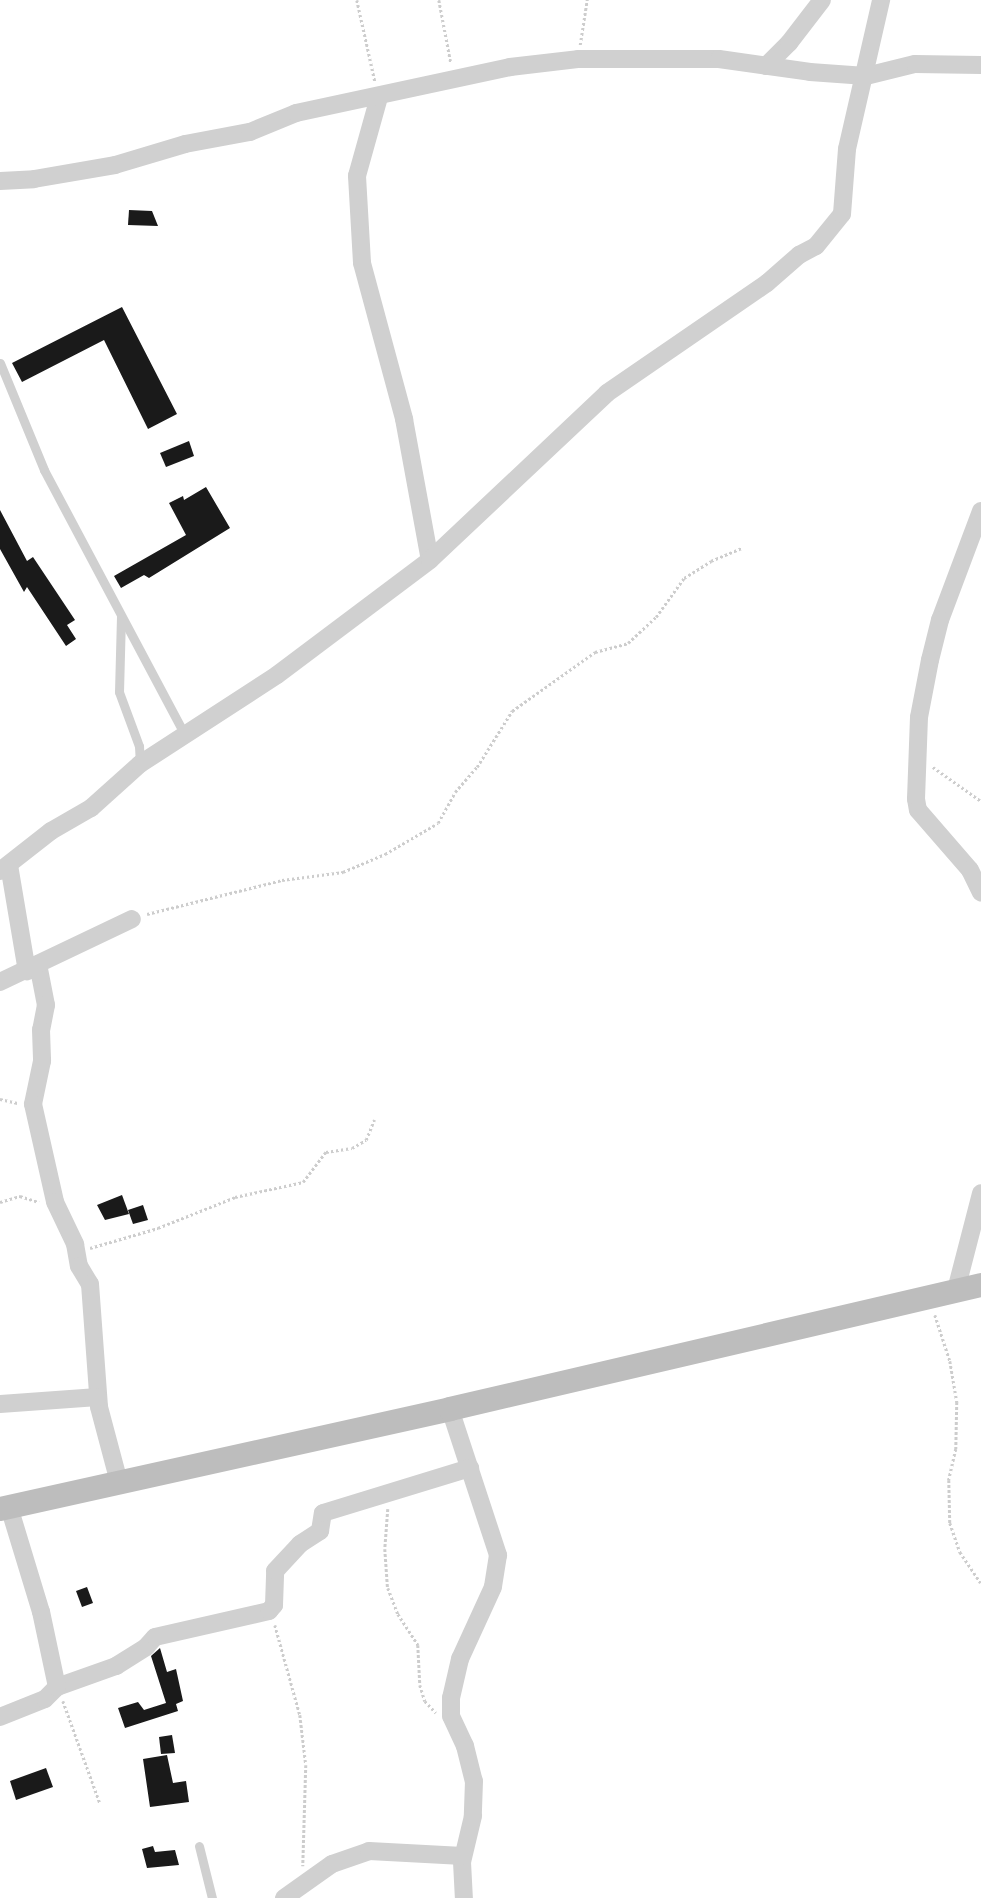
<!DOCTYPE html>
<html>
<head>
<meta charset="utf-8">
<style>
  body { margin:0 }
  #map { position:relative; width:981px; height:1898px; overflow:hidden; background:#fff; font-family:Roboto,sans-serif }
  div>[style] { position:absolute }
  .building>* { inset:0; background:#1a1a1a }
  .path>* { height:2.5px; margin-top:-1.25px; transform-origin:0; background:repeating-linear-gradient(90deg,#cdcdcd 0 2.5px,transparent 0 5px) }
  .lane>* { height:9px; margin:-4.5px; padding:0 4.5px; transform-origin:4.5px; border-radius:4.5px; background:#d0d0d0 }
  .street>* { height:18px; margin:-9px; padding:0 9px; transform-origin:9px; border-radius:9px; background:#d0d0d0 }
  .secondary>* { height:24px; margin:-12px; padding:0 12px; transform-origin:12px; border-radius:12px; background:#bdbdbd }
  span { translate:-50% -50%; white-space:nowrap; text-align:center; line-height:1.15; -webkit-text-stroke:5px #fff; paint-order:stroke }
</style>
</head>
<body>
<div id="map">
  <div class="building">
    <i style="clip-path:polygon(129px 210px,152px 211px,158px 226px,128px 225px)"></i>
    <i style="clip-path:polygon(122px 307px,177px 414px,148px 429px,104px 340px,22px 382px,12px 363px)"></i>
    <i style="clip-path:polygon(189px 441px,194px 456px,166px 467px,160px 453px)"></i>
    <i style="clip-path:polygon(206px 487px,230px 528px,149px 578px,144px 575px,121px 588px,114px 576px,186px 535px,169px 503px,183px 496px,184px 500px)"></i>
    <i style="clip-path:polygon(0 510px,27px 561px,33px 557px,75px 620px,67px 625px,76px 639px,66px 646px,27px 587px,24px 592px,0 549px)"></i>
    <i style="clip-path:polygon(122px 1195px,129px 1214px,105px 1220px,97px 1205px)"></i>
    <i style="clip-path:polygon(143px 1205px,148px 1220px,133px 1224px,128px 1210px)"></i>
    <i style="clip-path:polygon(87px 1587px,93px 1603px,82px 1607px,76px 1591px)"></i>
    <i style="clip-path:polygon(160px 1648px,167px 1672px,176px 1669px,183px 1701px,176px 1704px,178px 1711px,125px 1728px,118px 1708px,138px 1702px,144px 1710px,166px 1703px,151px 1656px)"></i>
    <i style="clip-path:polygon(172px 1735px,175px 1753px,161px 1754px,159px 1737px)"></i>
    <i style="clip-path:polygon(167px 1755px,173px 1783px,186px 1781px,189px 1802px,150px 1807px,143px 1759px)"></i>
    <i style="clip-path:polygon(46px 1768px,53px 1787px,16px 1800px,10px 1781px)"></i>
    <i style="clip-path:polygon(153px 1846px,155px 1852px,175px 1850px,179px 1865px,147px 1868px,142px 1849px)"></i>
  </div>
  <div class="path">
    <i style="left:357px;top:0;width:83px;rotate:77.5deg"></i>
    <i style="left:439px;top:0;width:64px;rotate:79.2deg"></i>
    <i style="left:580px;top:45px;width:46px;rotate:-81.2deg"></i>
    <i style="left:933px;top:767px;width:59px;rotate:35.3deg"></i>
    <i style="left:147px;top:914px;width:139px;rotate:-14.1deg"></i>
    <i style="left:282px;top:880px;width:62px;rotate:-7.5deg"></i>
    <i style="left:343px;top:872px;width:46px;rotate:-23.2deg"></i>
    <i style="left:385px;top:854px;width:61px;rotate:-30.3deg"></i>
    <i style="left:438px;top:823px;width:35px;rotate:-61deg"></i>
    <i style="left:455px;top:792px;width:33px;rotate:-49deg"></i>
    <i style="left:477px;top:767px;width:66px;rotate:-58deg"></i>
    <i style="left:512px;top:711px;width:102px;rotate:-35.4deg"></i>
    <i style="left:595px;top:652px;width:34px;rotate:-15deg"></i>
    <i style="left:628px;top:643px;width:38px;rotate:-43deg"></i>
    <i style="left:656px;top:617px;width:48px;rotate:-54.3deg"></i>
    <i style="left:684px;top:578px;width:32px;rotate:-32deg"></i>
    <i style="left:711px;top:561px;width:33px;rotate:-23deg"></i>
    <i style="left:0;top:1099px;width:18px;rotate:13deg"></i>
    <i style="left:0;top:1202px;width:21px;rotate:-17deg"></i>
    <i style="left:20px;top:1196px;width:20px;rotate:18deg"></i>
    <i style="left:90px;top:1248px;width:71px;rotate:-16.4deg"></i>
    <i style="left:158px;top:1228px;width:83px;rotate:-21.9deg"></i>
    <i style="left:235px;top:1197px;width:70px;rotate:-12.4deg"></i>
    <i style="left:303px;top:1182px;width:38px;rotate:-53deg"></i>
    <i style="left:326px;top:1152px;width:26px;rotate:-9deg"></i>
    <i style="left:352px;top:1148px;width:16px;rotate:-30deg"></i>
    <i style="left:366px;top:1140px;width:22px;rotate:-68deg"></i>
    <i style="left:935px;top:1315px;width:48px;rotate:71.9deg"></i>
    <i style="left:950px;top:1361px;width:42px;rotate:80.3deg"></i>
    <i style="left:957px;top:1402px;width:47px;rotate:91.2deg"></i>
    <i style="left:956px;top:1449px;width:32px;rotate:103deg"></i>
    <i style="left:949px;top:1480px;width:43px;rotate:88.7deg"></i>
    <i style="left:950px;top:1523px;width:31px;rotate:71deg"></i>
    <i style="left:960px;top:1552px;width:37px;rotate:56deg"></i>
    <i style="left:388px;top:1509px;width:40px;rotate:94.3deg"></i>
    <i style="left:385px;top:1549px;width:39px;rotate:86deg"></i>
    <i style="left:388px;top:1588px;width:28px;rotate:69deg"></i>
    <i style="left:398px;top:1614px;width:37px;rotate:57deg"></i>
    <i style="left:418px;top:1645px;width:40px;rotate:87.1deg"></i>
    <i style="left:420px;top:1685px;width:17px;rotate:73deg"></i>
    <i style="left:425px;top:1701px;width:16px;rotate:47deg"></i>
    <i style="left:275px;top:1625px;width:93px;rotate:74.5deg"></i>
    <i style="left:300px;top:1715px;width:50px;rotate:83.2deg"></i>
    <i style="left:306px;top:1765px;width:101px;rotate:91.7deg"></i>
    <i style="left:63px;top:1701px;width:109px;rotate:70.1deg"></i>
  </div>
  <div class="lane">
    <i style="left:0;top:363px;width:116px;rotate:67.6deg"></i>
    <i style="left:44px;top:470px;width:300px;rotate:62deg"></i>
    <i style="left:121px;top:616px;width:76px;rotate:91.5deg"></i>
    <i style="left:119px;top:692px;width:58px;rotate:69.7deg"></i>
    <i style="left:139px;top:746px;width:18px;rotate:87deg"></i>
    <i style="left:199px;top:1846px;width:54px;rotate:76deg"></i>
  </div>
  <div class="street">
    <i style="left:766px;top:66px;width:33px;rotate:-45deg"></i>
    <i style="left:789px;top:43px;width:54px;rotate:-52.5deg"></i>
    <i style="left:379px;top:97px;width:82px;rotate:105.6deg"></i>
    <i style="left:357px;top:176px;width:87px;rotate:86.7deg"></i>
    <i style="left:362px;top:263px;width:162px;rotate:74.9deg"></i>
    <i style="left:404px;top:419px;width:143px;rotate:79.6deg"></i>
    <i style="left:0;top:181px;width:34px;rotate:-3deg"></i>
    <i style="left:34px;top:179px;width:82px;rotate:-9.8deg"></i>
    <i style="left:115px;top:165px;width:73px;rotate:-16.7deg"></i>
    <i style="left:185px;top:144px;width:66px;rotate:-10.5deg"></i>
    <i style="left:250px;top:132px;width:50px;rotate:-22.4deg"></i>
    <i style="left:296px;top:113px;width:219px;rotate:-12.1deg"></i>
    <i style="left:510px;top:67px;width:68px;rotate:-6.7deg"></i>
    <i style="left:578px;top:59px;width:141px"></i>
    <i style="left:719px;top:59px;width:92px;rotate:8.1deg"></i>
    <i style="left:810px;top:72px;width:56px;rotate:4.1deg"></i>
    <i style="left:866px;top:76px;width:50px;rotate:-13.8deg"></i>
    <i style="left:915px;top:64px;width:66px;rotate:0.9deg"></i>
    <i style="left:981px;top:511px;width:116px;rotate:110.6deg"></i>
    <i style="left:940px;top:620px;width:41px;rotate:104deg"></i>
    <i style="left:930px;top:660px;width:58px;rotate:100.9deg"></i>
    <i style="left:919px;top:717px;width:82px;rotate:92.1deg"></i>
    <i style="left:916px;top:799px;width:11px;rotate:80deg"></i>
    <i style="left:918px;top:810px;width:79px;rotate:49.1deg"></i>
    <i style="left:970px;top:870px;width:25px;rotate:64deg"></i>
    <i style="left:9px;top:865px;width:108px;rotate:80.4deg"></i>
    <i style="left:0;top:871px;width:65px;rotate:-38.1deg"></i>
    <i style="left:51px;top:831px;width:46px;rotate:-29.9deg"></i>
    <i style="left:91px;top:808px;width:66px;rotate:-41.9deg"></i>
    <i style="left:140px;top:764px;width:163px;rotate:-33deg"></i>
    <i style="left:277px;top:675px;width:191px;rotate:-36.9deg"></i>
    <i style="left:430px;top:560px;width:243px;rotate:-43.3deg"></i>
    <i style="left:607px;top:393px;width:194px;rotate:-34.5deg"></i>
    <i style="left:767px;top:283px;width:43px;rotate:-41.2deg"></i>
    <i style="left:799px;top:255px;width:19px;rotate:-28deg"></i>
    <i style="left:816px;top:246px;width:41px;rotate:-50.9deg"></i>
    <i style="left:842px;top:214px;width:65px;rotate:-85.6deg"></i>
    <i style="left:847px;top:149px;width:153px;rotate:-77.1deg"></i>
    <i style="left:38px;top:964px;width:42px;rotate:79deg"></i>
    <i style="left:46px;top:1005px;width:25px;rotate:101deg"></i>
    <i style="left:41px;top:1030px;width:31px;rotate:88deg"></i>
    <i style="left:42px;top:1061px;width:44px;rotate:101.8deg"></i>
    <i style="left:33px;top:1104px;width:100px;rotate:77.3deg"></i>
    <i style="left:55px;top:1202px;width:47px;rotate:64.5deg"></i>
    <i style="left:75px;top:1244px;width:22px;rotate:80deg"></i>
    <i style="left:79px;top:1266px;width:21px;rotate:59deg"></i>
    <i style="left:90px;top:1284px;width:123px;rotate:85.8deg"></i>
    <i style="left:99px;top:1407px;width:78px;rotate:75.1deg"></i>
    <i style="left:0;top:982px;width:146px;rotate:-25.5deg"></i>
    <i style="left:956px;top:1290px;width:100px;rotate:-75.5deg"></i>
    <i style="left:0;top:1404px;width:98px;rotate:-4.1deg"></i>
    <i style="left:450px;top:1409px;width:154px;rotate:71.8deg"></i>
    <i style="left:498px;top:1555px;width:32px;rotate:99deg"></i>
    <i style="left:493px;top:1587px;width:79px;rotate:114.6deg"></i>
    <i style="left:460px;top:1659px;width:40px;rotate:103deg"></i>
    <i style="left:451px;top:1698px;width:18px;rotate:90deg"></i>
    <i style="left:451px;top:1716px;width:33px;rotate:65deg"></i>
    <i style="left:465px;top:1746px;width:36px;rotate:76deg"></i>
    <i style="left:474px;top:1781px;width:35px;rotate:92deg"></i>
    <i style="left:473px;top:1816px;width:47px;rotate:103.4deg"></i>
    <i style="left:462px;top:1862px;width:36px;rotate:87deg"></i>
    <i style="left:57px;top:1687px;width:63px;rotate:-19.6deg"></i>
    <i style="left:116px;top:1666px;width:36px;rotate:-32deg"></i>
    <i style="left:146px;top:1647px;width:13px;rotate:-48deg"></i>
    <i style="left:155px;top:1637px;width:117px;rotate:-12.8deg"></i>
    <i style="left:269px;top:1611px;width:8px;rotate:-50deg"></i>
    <i style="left:274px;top:1605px;width:34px;rotate:-88deg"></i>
    <i style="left:275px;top:1571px;width:37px;rotate:-47deg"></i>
    <i style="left:300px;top:1544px;width:24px;rotate:-33deg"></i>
    <i style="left:320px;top:1531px;width:18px;rotate:-81deg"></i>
    <i style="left:323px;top:1513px;width:154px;rotate:-17deg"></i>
    <i style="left:0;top:1717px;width:48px;rotate:-21.8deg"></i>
    <i style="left:45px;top:1699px;width:17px;rotate:-45deg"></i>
    <i style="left:57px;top:1687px;width:77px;rotate:-102deg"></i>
    <i style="left:41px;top:1612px;width:110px;rotate:-106.9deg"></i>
    <i style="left:284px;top:1898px;width:59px;rotate:-35.3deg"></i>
    <i style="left:332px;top:1864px;width:39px;rotate:-19deg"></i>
    <i style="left:369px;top:1851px;width:94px;rotate:3deg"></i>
  </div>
  <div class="secondary">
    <i style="left:0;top:1509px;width:461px;rotate:-12.5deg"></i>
    <i style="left:450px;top:1409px;width:545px;rotate:-13.14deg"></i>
  </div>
</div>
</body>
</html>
